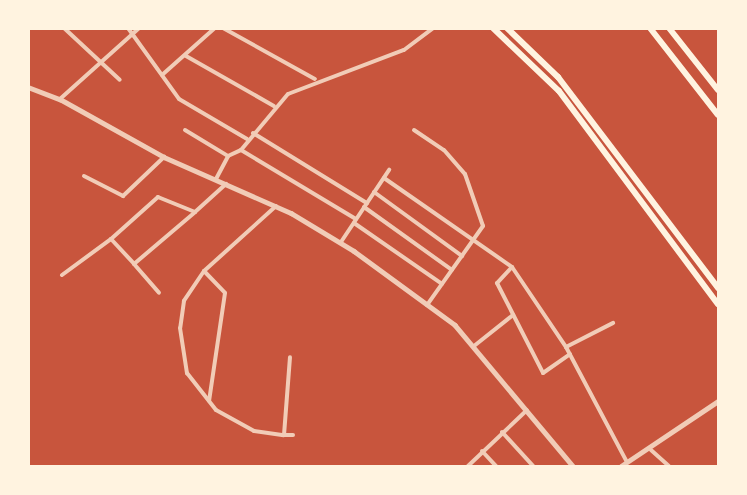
<!DOCTYPE html>
<html>
<head>
<meta charset="utf-8">
<style>
  body { margin:0 }
  #map { position:relative; width:747px; height:495px; overflow:hidden; background:#c8553d; font-family:"DejaVu Sans",sans-serif }
  div>[style] { position:absolute }
  .minor>* { height:4px; margin:-2px; padding:0 2px; transform-origin:2px; border-radius:2px; background:#f1ccb7 }
  .tertiary>* { height:4.5px; margin:-2.25px; padding:0 2.25px; transform-origin:2.25px; border-radius:2.25px; background:#f1ccb7 }
  .trunk>* { height:6px; margin:-3px; padding:0 3px; transform-origin:3px; border-radius:3px; background:#fff3e0 }
  .motorway>* { height:6px; margin:-3px; padding:0 3px; transform-origin:3px; border-radius:3px; background:#fff3e0 }
  span { translate:-50% -50%; white-space:nowrap; text-align:center; line-height:1.15; -webkit-text-stroke:4.5px #fff3e0; paint-order:stroke }
  .frame { position:absolute; inset:0; border:30px solid #fff3e0; pointer-events:none }
</style>
</head>
<body>
<div id="map">
  <div class="minor">
    <i style="left:64px;top:28px;width:76px;rotate:42.9deg"></i>
    <i style="left:128px;top:28px;width:87px;rotate:54.3deg"></i>
    <i style="left:179px;top:99px;width:79px;rotate:30.5deg"></i>
    <i style="left:223px;top:28px;width:105px;rotate:29deg"></i>
    <i style="left:186px;top:56px;width:101px;rotate:29.6deg"></i>
    <i style="left:162px;top:75px;width:71px;rotate:-41.6deg"></i>
    <i style="left:60px;top:99px;width:106px;rotate:-41.9deg"></i>
    <i style="left:185px;top:130px;width:50px;rotate:31.2deg"></i>
    <i style="left:414px;top:130px;width:36px;rotate:34deg"></i>
    <i style="left:444px;top:150px;width:32px;rotate:49deg"></i>
    <i style="left:465px;top:174px;width:55px;rotate:70.9deg"></i>
    <i style="left:483px;top:226px;width:97px;rotate:125.3deg"></i>
    <i style="left:253px;top:133px;width:134px;rotate:31.6deg"></i>
    <i style="left:241px;top:150px;width:134px;rotate:31deg"></i>
    <i style="left:84px;top:176px;width:44px;rotate:27.1deg"></i>
    <i style="left:123px;top:196px;width:57px;rotate:-43.6deg"></i>
    <i style="left:384px;top:178px;width:156px;rotate:34.8deg"></i>
    <i style="left:512px;top:267px;width:97px;rotate:56deg"></i>
    <i style="left:566px;top:347px;width:130px;rotate:62.1deg"></i>
    <i style="left:216px;top:179px;width:26px;rotate:-62deg"></i>
    <i style="left:228px;top:156px;width:14px;rotate:-25deg"></i>
    <i style="left:241px;top:150px;width:73px;rotate:-50deg"></i>
    <i style="left:288px;top:94px;width:124px;rotate:-20.8deg"></i>
    <i style="left:404px;top:50px;width:36px;rotate:-37deg"></i>
    <i style="left:374px;top:192px;width:109px;rotate:36deg"></i>
    <i style="left:276px;top:206px;width:97px;rotate:137.9deg"></i>
    <i style="left:204px;top:271px;width:36px;rotate:124deg"></i>
    <i style="left:184px;top:301px;width:27px;rotate:98deg"></i>
    <i style="left:180px;top:328px;width:46px;rotate:81.2deg"></i>
    <i style="left:187px;top:373px;width:47px;rotate:51.9deg"></i>
    <i style="left:216px;top:410px;width:43px;rotate:28.9deg"></i>
    <i style="left:254px;top:431px;width:30px;rotate:8deg"></i>
    <i style="left:284px;top:435px;width:78px;rotate:-85.6deg"></i>
    <i style="left:364px;top:207px;width:108px;rotate:35.6deg"></i>
    <i style="left:195px;top:212px;width:40px;rotate:-158deg"></i>
    <i style="left:158px;top:197px;width:63px;rotate:138.2deg"></i>
    <i style="left:111px;top:239px;width:34px;rotate:47deg"></i>
    <i style="left:134px;top:264px;width:80px;rotate:-40.4deg"></i>
    <i style="left:195px;top:212px;width:42px;rotate:-42.1deg"></i>
    <i style="left:354px;top:223px;width:107px;rotate:34.7deg"></i>
    <i style="left:341px;top:242px;width:87px;rotate:-56.3deg"></i>
    <i style="left:134px;top:264px;width:38px;rotate:49deg"></i>
    <i style="left:512px;top:267px;width:22px;rotate:133deg"></i>
    <i style="left:497px;top:283px;width:101px;rotate:62.9deg"></i>
    <i style="left:543px;top:373px;width:33px;rotate:-35deg"></i>
    <i style="left:204px;top:271px;width:30px;rotate:46deg"></i>
    <i style="left:225px;top:293px;width:109px;rotate:98.4deg"></i>
    <i style="left:62px;top:275px;width:61px;rotate:-36.3deg"></i>
    <i style="left:474px;top:346px;width:50px;rotate:-38.5deg"></i>
    <i style="left:566px;top:347px;width:53px;rotate:-27.1deg"></i>
    <i style="left:502px;top:432px;width:46px;rotate:47.6deg"></i>
    <i style="left:284px;top:435px;width:9px"></i>
    <i style="left:651px;top:450px;width:24px;rotate:42deg"></i>
    <i style="left:482px;top:451px;width:21px;rotate:47deg"></i>
    <i style="left:468px;top:466px;width:81px;rotate:-43.5deg"></i>
  </div>
  <div class="tertiary">
    <i style="left:28px;top:87px;width:34px;rotate:21deg"></i>
    <i style="left:60px;top:99px;width:119px;rotate:29.1deg"></i>
    <i style="left:164px;top:157px;width:139px;rotate:23.8deg"></i>
    <i style="left:291px;top:213px;width:74px;rotate:31.1deg"></i>
    <i style="left:354px;top:251px;width:125px;rotate:36.2deg"></i>
    <i style="left:455px;top:325px;width:184px;rotate:50.1deg"></i>
    <i style="left:621px;top:466px;width:117px;rotate:-33.8deg"></i>
  </div>
  <div class="trunk">
    <i style="left:493px;top:28px;width:91px;rotate:43.7deg"></i>
    <i style="left:559px;top:91px;width:266px;rotate:53.3deg"></i>
    <i style="left:507px;top:28px;width:71px;rotate:43.9deg"></i>
    <i style="left:558px;top:77px;width:265px;rotate:52.8deg"></i>
  </div>
  <div class="motorway">
    <i style="left:650px;top:28px;width:110px;rotate:52deg"></i>
    <i style="left:669px;top:28px;width:79px;rotate:51.7deg"></i>
  </div>
  <div class="frame"></div>
</div>
</body>
</html>
